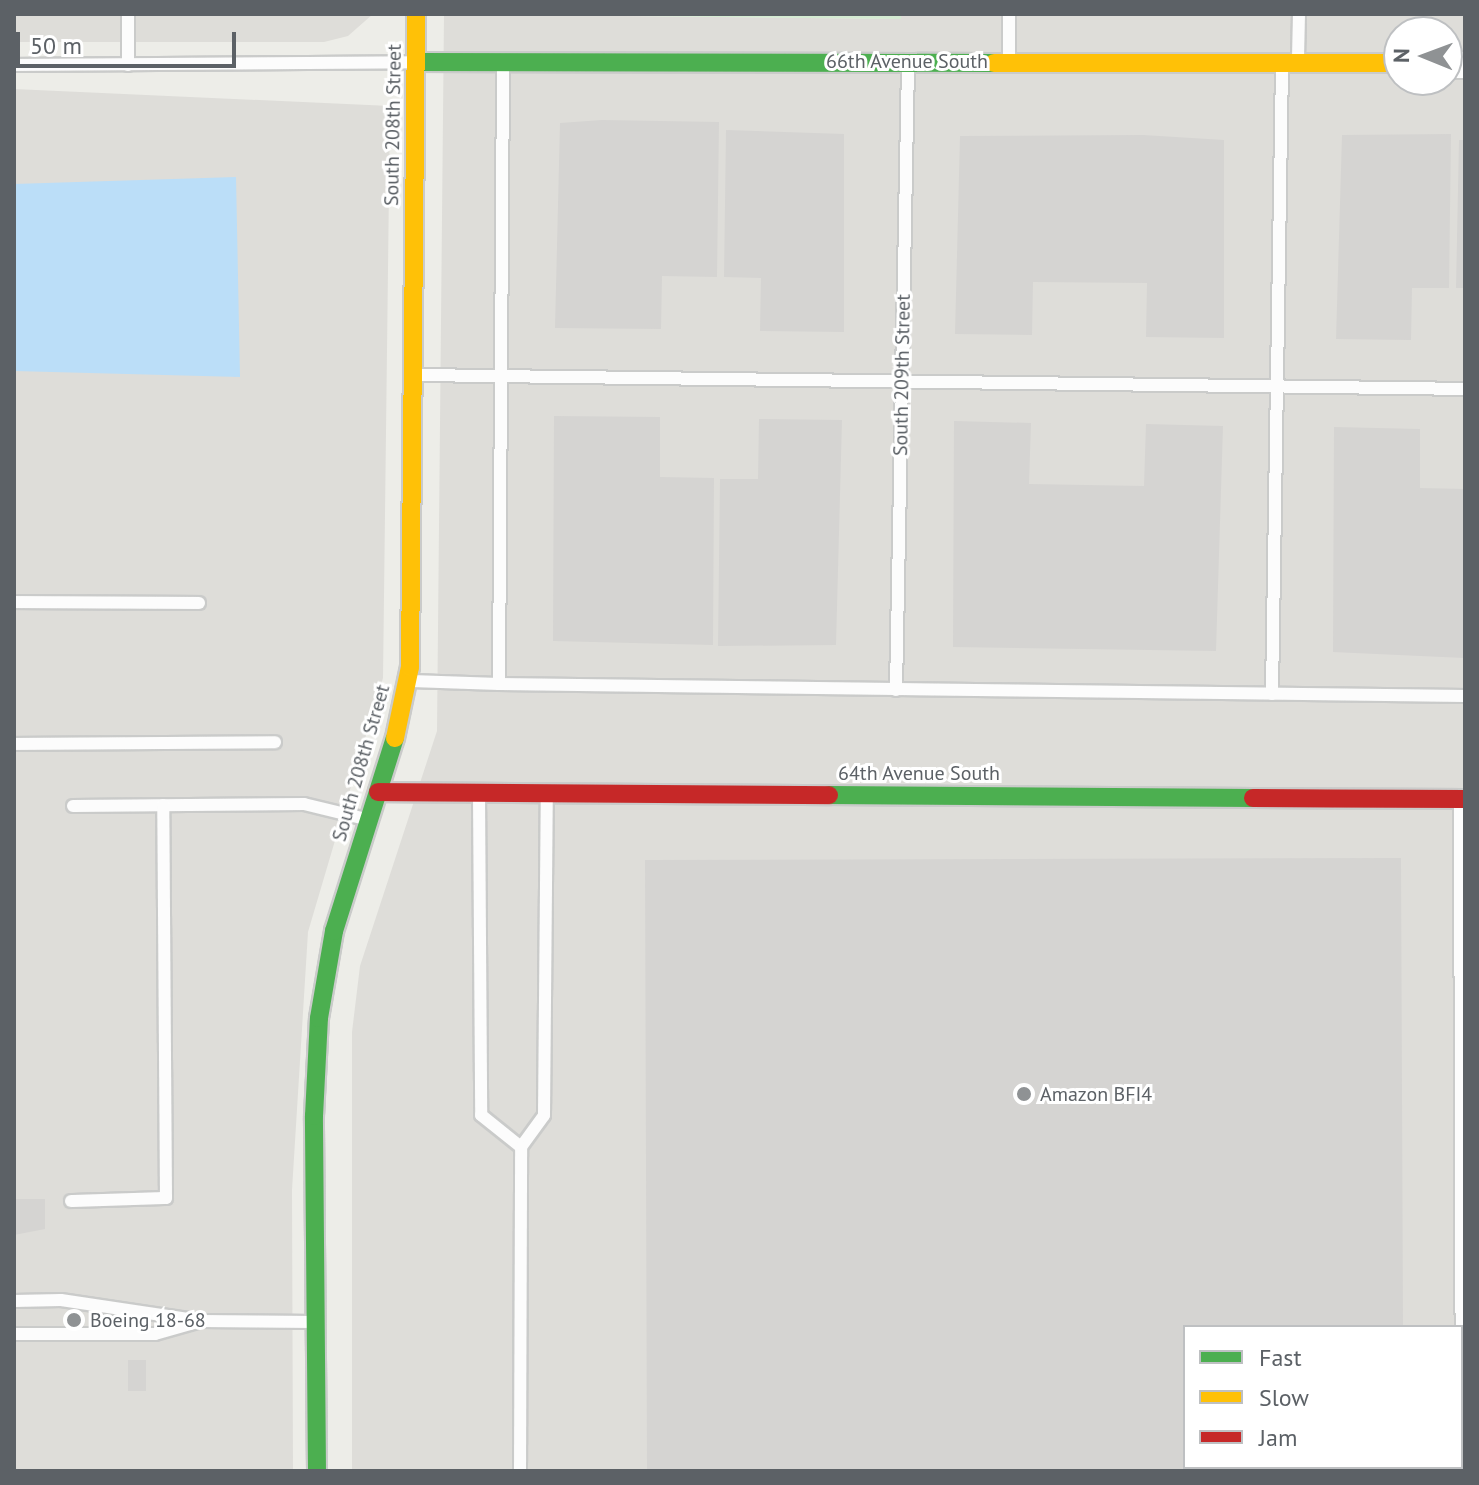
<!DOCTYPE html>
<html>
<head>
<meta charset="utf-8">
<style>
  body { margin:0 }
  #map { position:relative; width:1479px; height:1485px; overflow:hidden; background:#edede8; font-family:"PT Sans",sans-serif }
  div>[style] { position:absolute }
  .industrial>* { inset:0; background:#deddd9 }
  .green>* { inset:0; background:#d4ebd2 }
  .water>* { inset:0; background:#bbdef8 }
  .building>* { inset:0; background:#d5d4d2 }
  .roads { filter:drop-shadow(2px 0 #cacbca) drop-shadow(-2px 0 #cacbca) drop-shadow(0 2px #cacbca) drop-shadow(0 -2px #cacbca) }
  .lane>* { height:12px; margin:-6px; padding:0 6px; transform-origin:6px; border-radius:6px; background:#fcfcfc }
  .street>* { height:26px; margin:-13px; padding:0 13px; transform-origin:13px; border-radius:13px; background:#fcfcfc }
  .fast>* { height:18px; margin:-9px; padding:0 9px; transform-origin:9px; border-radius:9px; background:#4caf50 }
  .slow>* { height:18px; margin:-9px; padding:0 9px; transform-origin:9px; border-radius:9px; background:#ffc107 }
  .jam>* { height:18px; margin:-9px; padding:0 9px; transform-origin:9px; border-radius:9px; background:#c62828 }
  .dots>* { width:22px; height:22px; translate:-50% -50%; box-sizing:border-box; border:4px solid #fff; border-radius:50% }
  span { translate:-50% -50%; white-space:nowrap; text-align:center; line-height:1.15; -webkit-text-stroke:6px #fff; paint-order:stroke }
  .street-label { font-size:20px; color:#5c6166 }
  .poi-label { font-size:20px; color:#5c6166 }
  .left { translate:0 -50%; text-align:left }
  .frame { position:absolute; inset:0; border:16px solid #5c6166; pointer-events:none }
  .legend { position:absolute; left:1183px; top:1325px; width:280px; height:144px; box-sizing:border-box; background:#fff; border:2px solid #bec0c2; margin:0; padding:10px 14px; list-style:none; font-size:24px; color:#5c6166 }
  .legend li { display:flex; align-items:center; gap:16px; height:40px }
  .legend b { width:40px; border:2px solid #bec0c2 }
  .north { position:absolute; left:1383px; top:16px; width:80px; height:80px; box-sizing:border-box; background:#fff; border:2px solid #bec0c2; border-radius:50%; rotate:271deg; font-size:22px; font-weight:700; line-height:32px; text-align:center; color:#5c6166 }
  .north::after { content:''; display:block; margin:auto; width:28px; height:36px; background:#8f9294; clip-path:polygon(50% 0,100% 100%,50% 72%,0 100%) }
  .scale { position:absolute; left:16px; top:32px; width:220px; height:36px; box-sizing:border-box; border:4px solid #5c6166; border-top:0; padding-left:10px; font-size:24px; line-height:28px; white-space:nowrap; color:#5c6166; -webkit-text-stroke:6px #fff; paint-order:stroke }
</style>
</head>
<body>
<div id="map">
  <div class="industrial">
    <i style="clip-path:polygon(14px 14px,373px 14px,348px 36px,324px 42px,14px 42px)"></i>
    <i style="clip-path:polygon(evenodd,444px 14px,900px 19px,901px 14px,1465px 14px,1465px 1471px,352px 1471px,352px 1032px,360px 966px,437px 731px,444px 14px,1399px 32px,1447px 32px,1447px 80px,1399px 80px,1399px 32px,444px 14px,1185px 1327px,1461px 1327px,1461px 1467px,1185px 1467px,1185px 1327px)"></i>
    <i style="clip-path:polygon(14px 89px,390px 106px,383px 678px,308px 932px,292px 1190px,293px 1471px,14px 1471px)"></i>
  </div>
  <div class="green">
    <i style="clip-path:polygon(469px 14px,901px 14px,901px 19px)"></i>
  </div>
  <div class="water">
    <i style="clip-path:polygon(236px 177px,240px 377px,14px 371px,14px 184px)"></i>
  </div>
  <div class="building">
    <i style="clip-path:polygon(602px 120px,719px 122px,717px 277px,662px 276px,661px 329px,555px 328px,560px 123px)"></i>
    <i style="clip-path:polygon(726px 130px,844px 134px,844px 332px,760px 331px,761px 278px,724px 277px)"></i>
    <i style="clip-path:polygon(1451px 134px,1449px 288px,1412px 288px,1411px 340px,1336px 339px,1342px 135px)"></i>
    <i style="clip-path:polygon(1143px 135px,1224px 140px,1224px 338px,1146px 337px,1147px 283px,1033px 282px,1032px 335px,955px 334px,960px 136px)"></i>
    <i style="clip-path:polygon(1459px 140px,1465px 140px,1465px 288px,1456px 288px)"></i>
    <i style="clip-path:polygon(554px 416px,660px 417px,660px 477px,714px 478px,713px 645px,553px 641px)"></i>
    <i style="clip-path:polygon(759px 419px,842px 420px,836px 645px,718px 646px,720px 479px,758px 479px)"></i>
    <i style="clip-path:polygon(954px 421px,1031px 423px,1029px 484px,1144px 486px,1146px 424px,1223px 426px,1216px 651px,953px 647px)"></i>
    <i style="clip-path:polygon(1334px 427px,1420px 429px,1420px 488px,1465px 489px,1465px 658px,1333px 652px)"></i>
    <i style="clip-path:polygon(1401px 858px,1403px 1327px,1185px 1327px,1185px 1467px,1403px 1471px,647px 1471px,645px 860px)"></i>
    <i style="clip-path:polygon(15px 1199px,45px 1199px,45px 1229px,14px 1235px)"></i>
    <i style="clip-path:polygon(67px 1315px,82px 1316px,81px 1325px,66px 1324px)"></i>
    <i style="clip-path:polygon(128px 1360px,146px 1360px,146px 1391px,128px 1391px)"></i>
  </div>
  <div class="roads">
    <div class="lane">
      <i style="left:1009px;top:58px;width:44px;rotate:-90deg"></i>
      <i style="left:1298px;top:58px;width:44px;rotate:-88.7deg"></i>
      <i style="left:503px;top:64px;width:620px;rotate:90.37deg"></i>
      <i style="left:499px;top:684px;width:966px;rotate:0.71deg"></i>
      <i style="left:14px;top:65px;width:399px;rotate:-0.4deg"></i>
      <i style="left:128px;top:65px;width:51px;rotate:-90deg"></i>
      <i style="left:416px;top:375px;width:1049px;rotate:0.76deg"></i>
      <i style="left:14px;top:602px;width:185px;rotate:0.3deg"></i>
      <i style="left:411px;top:681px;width:88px;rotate:2deg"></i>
      <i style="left:896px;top:690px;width:625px;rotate:-88.9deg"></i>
      <i style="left:1272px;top:694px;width:629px;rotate:-89.09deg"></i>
      <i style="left:14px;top:744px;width:261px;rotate:-0.4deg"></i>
      <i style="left:479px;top:796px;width:319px;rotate:89.6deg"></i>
      <i style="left:481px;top:1115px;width:51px;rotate:38.7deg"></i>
      <i style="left:521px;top:1147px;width:39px;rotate:-54deg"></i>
      <i style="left:544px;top:1115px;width:320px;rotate:-89.5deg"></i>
      <i style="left:1460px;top:802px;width:669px;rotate:89.83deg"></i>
      <i style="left:73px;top:806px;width:231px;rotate:-0.5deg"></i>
      <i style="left:304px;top:804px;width:64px;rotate:13.6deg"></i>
      <i style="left:71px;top:1201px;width:95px;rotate:-1.8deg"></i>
      <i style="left:166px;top:1198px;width:393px;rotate:-90.4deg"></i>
      <i style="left:14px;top:1301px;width:47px;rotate:-1.2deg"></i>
      <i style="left:61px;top:1300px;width:142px;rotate:8.5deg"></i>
      <i style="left:201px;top:1321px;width:113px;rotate:0.5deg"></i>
      <i style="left:14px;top:1334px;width:141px"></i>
      <i style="left:155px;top:1334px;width:44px;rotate:-15.9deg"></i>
      <i style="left:520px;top:1471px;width:324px;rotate:-89.8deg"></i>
    </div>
    <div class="street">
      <i style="left:1447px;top:65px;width:18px"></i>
    </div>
    <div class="fast">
      <i style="left:416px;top:62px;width:578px;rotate:0.1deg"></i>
      <i style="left:829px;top:795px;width:424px;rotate:0.4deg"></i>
      <i style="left:317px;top:1471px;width:355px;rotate:-90.5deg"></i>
      <i style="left:314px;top:1116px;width:98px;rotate:-87.1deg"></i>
      <i style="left:319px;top:1018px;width:88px;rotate:-80.2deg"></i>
      <i style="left:334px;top:931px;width:202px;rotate:-72.5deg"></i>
    </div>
    <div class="slow">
      <i style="left:994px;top:63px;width:405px"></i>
      <i style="left:395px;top:738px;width:73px;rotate:-78.1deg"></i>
      <i style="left:410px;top:667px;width:653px;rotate:-89.47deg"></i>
    </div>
    <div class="jam">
      <i style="left:378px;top:792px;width:451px;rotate:0.4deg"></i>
      <i style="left:1253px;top:798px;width:212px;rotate:0.3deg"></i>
    </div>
  </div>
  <div class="dots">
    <i style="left:1024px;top:1094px;background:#8f9294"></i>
    <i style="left:74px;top:1320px;background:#8f9294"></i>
  </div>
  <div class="street-label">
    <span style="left:907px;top:61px">66th Avenue South</span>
    <span style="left:393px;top:125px;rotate:-89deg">South 208th Street</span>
    <span style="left:902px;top:375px;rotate:-89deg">South 209th Street</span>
    <span style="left:361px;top:763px;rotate:-74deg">South 208th Street</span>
    <span style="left:919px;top:773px">64th Avenue South</span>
  </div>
  <div class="poi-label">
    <span class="left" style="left:1040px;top:1094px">Amazon BFI4</span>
    <span class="left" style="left:90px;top:1320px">Boeing 18-68</span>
  </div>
  <div class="frame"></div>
  <ul class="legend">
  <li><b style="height:10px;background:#4caf50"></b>Fast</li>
  <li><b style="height:10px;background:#ffc107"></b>Slow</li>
  <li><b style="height:10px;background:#c62828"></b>Jam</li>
  </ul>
  <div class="north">N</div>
  <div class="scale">50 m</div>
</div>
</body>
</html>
